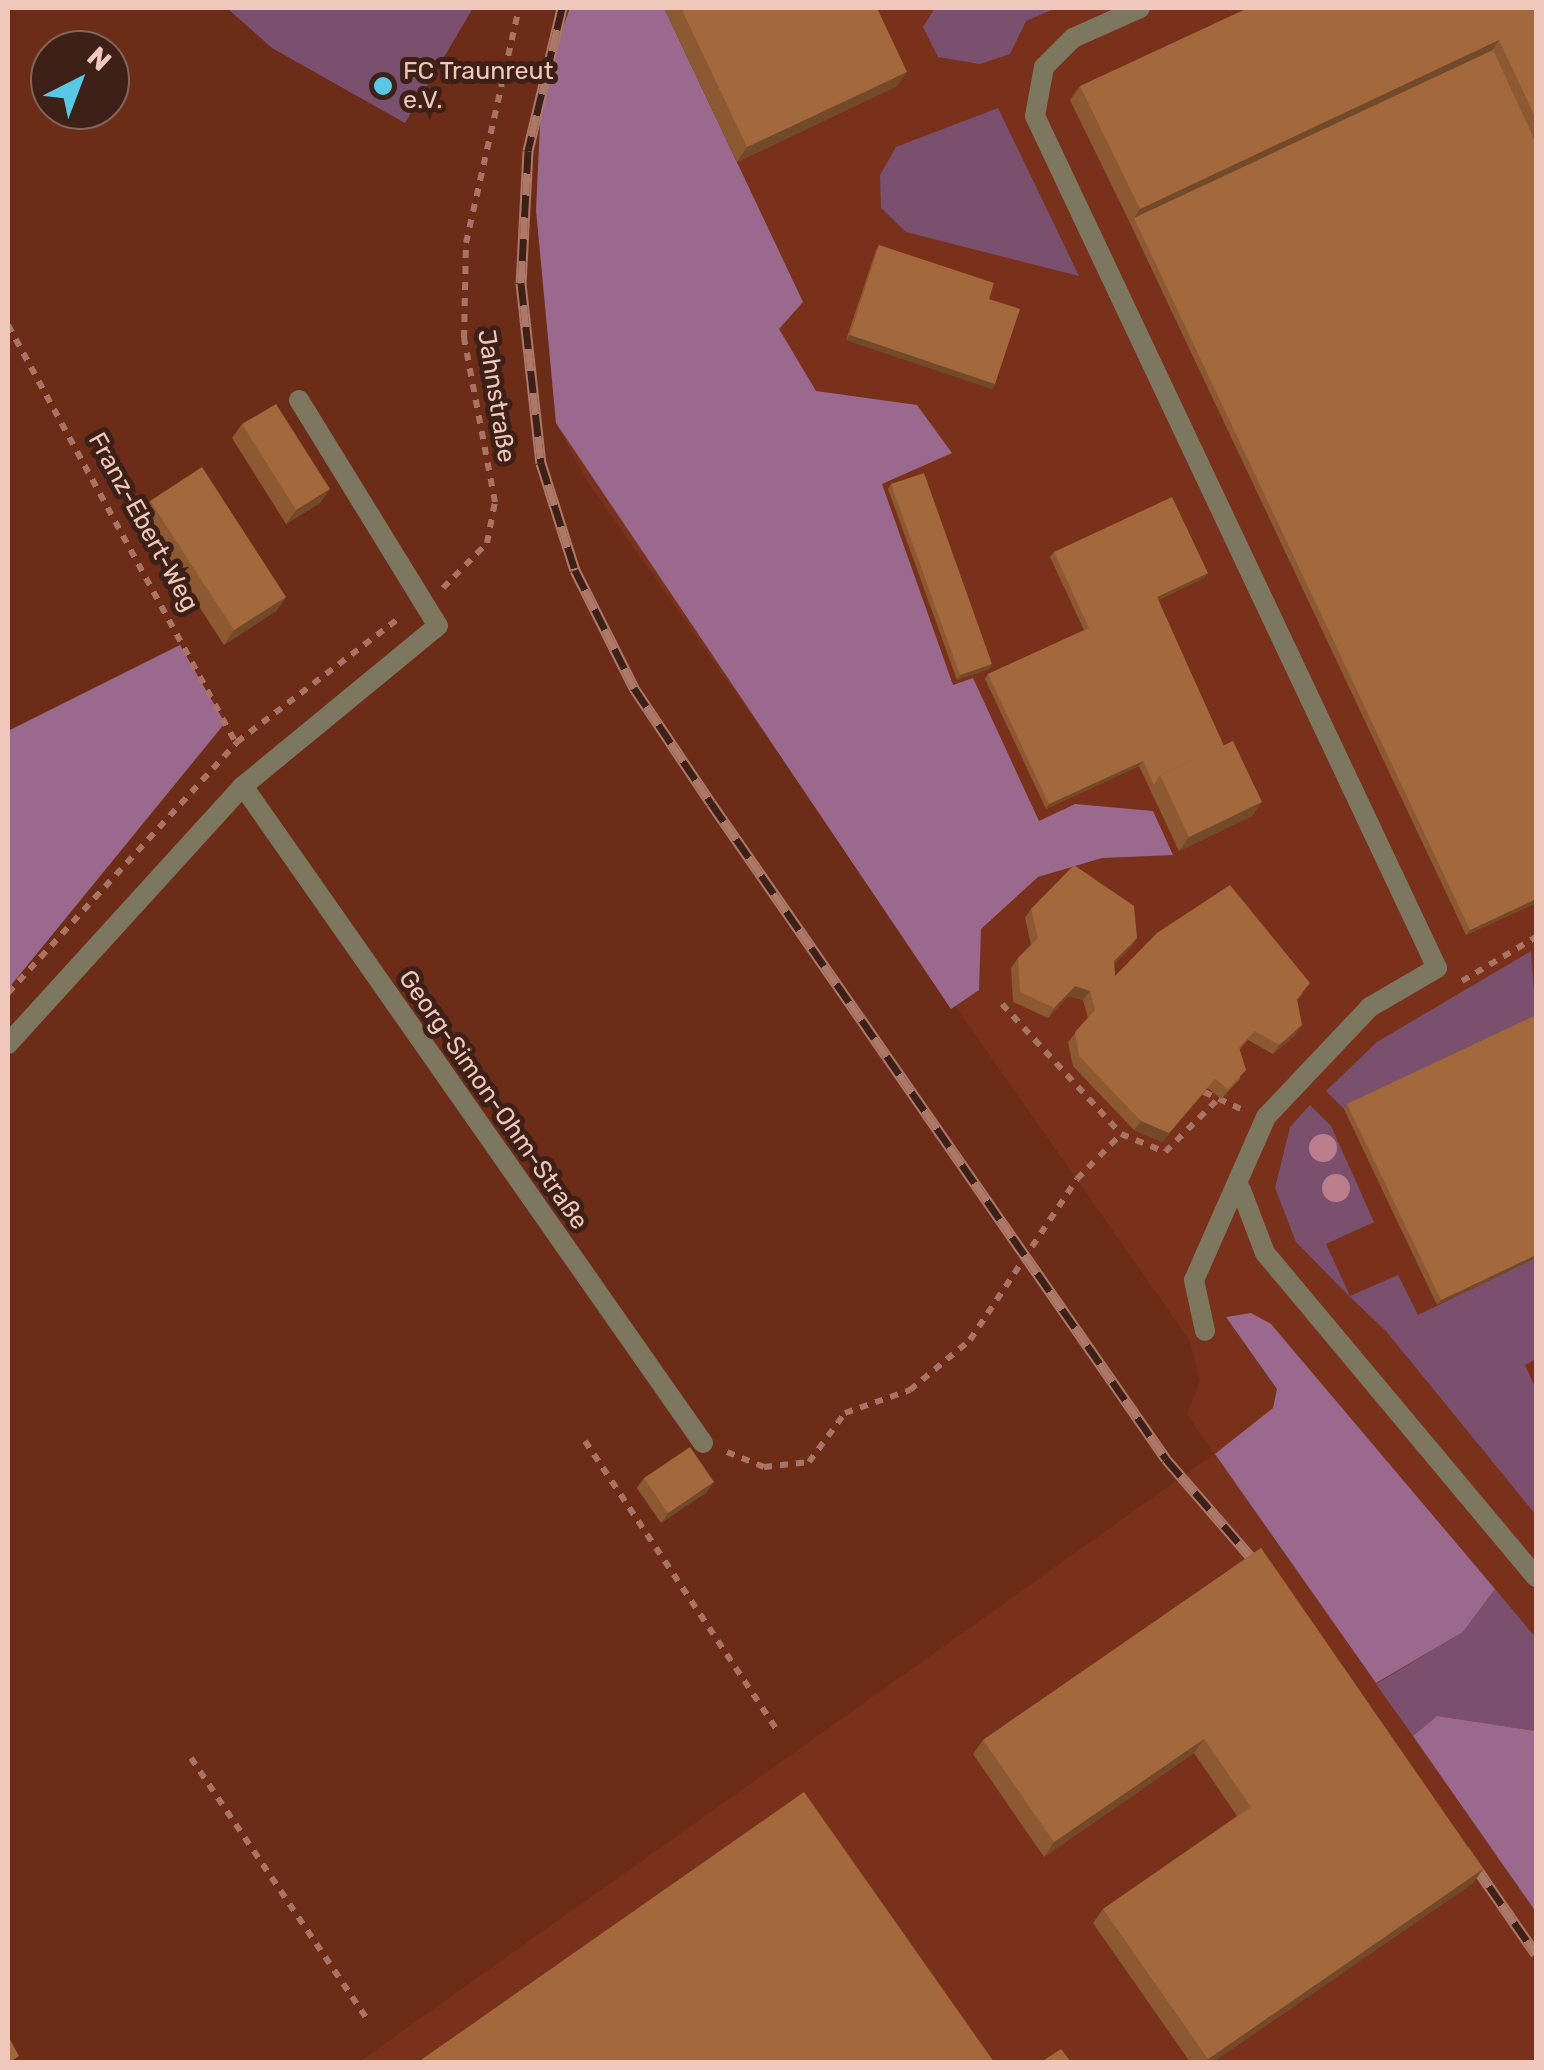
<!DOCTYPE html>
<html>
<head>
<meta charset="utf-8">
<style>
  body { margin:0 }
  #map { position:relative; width:1544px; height:2070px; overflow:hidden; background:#6c2c18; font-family:Rubik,sans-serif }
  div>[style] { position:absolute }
  .built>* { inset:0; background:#7a311b }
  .green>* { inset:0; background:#7b506f }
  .forest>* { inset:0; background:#9b698d }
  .path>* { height:6px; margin-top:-3px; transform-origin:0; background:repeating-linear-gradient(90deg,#a97464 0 8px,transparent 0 16px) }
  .lane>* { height:20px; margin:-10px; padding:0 10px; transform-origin:10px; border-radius:10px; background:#7c775e }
  .street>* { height:20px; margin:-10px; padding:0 10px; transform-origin:10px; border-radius:10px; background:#7c775e }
  .rail>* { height:11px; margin-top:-5.5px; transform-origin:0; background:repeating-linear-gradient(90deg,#3d2017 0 22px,#ac7868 0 44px); box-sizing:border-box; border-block:2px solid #ac7868 }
  .trees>* { width:28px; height:28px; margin:-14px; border-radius:50%; background:#bc7d8c }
  .wall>* { inset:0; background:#8c5933 }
  .shaded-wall>* { inset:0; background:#724929 }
  .building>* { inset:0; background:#a3683b }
  .dots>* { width:28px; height:28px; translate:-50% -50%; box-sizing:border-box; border:5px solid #3d2017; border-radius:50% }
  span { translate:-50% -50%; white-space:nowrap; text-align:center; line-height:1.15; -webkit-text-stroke:10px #3d2017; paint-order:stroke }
  .poi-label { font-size:25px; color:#efc7bb }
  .left { translate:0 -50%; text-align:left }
  .street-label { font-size:25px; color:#efc7bb }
  .frame { position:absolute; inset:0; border:10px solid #efc7bb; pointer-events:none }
  .north { position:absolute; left:30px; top:30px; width:100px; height:100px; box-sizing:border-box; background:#3d2017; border:2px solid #846359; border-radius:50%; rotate:42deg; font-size:28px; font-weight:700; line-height:40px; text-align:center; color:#efc7bb }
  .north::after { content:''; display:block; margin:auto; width:35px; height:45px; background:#59c8e5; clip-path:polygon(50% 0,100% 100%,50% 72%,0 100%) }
</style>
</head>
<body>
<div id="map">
  <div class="built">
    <i style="clip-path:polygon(570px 8px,1536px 8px,1536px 2062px,359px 2062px,1214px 1454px,1187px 1414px,1200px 1381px,1190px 1341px,587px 481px,556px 423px,536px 210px,542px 84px)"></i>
  </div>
  <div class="green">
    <i style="clip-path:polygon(227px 8px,473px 8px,405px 123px,272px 48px)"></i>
    <i style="clip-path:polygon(935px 8px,1056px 8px,1026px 21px,1010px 54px,980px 64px,938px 57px,923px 27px)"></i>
    <i style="clip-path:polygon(998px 108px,1079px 276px,906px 232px,881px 208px,880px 175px,896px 147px)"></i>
    <i style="clip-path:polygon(1531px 951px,1536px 1018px,1344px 1109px,1326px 1091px,1377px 1042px)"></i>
    <i style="clip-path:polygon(1310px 1105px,1331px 1126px,1374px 1222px,1326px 1244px,1350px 1296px,1398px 1275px,1418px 1315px,1536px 1258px,1536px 1359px,1525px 1365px,1536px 1389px,1536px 1515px,1386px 1331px,1350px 1297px,1296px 1242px,1275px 1188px,1290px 1127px)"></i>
    <i style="clip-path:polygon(1495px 1589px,1536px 1638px,1536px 1731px,1437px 1716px,1413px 1736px,1376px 1684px,1463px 1632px)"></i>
  </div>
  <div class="forest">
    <i style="clip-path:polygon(570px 8px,664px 8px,803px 302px,779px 329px,816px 391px,917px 405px,952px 453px,882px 484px,953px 685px,973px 678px,1039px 821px,1075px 804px,1153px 811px,1173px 855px,1102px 858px,1038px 877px,981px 929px,979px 990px,951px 1009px,556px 423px,536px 210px,542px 84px)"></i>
    <i style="clip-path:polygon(180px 645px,225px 723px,8px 989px,8px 731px)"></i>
    <i style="clip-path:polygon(1251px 1313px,1271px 1324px,1495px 1589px,1463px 1632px,1376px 1683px,1215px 1454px,1273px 1408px,1277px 1389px,1226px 1317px)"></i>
    <i style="clip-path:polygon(1437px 1716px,1536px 1731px,1536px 1912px,1413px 1736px)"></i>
  </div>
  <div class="path">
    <i style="left:8px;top:325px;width:478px;rotate:61.4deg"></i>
    <i style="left:443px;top:588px;width:63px;rotate:-45.6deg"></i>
    <i style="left:487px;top:543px;width:42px;rotate:-79deg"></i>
    <i style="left:495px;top:502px;width:167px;rotate:-100.7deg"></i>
    <i style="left:464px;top:338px;width:95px;rotate:-88.8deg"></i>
    <i style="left:466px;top:243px;width:241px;rotate:-77.3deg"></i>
    <i style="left:1462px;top:981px;width:86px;rotate:-30.7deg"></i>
    <i style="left:8px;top:993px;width:340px;rotate:-47.6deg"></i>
    <i style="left:237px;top:742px;width:204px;rotate:-37.4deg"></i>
    <i style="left:1002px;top:1004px;width:176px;rotate:47.5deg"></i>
    <i style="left:1121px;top:1134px;width:48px;rotate:22.2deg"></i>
    <i style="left:1165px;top:1152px;width:72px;rotate:-45deg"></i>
    <i style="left:1204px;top:1092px;width:43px;rotate:24.8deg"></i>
    <i style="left:585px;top:1441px;width:349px;rotate:56.4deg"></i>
    <i style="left:727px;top:1452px;width:40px;rotate:22deg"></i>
    <i style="left:764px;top:1467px;width:45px;rotate:-6.3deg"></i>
    <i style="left:809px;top:1462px;width:61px;rotate:-53.7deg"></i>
    <i style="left:845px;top:1413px;width:69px;rotate:-19.5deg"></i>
    <i style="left:910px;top:1390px;width:78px;rotate:-39.8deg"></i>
    <i style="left:970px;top:1340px;width:193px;rotate:-56.4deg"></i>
    <i style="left:1077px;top:1179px;width:63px;rotate:-45.6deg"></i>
    <i style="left:191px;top:1758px;width:313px;rotate:56deg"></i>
  </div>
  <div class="lane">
    <i style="left:1140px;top:8px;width:73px;rotate:155.9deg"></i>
    <i style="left:1073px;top:38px;width:41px;rotate:135deg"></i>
    <i style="left:1044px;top:67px;width:50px;rotate:100.4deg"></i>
    <i style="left:1035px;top:116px;width:942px;rotate:64.74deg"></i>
    <i style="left:1437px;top:968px;width:78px;rotate:149.8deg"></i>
    <i style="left:1370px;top:1007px;width:151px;rotate:133.4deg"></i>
    <i style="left:1266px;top:1117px;width:178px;rotate:113.8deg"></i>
    <i style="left:1194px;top:1280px;width:52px;rotate:77.8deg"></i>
    <i style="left:299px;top:400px;width:265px;rotate:58.4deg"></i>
    <i style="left:243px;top:786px;width:802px;rotate:55deg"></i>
    <i style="left:1241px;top:1190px;width:67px;rotate:69.1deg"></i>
    <i style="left:1265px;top:1253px;width:422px;rotate:50.1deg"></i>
  </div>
  <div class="street">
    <i style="left:8px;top:1044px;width:349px;rotate:-47.7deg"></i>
    <i style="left:243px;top:786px;width:252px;rotate:-39.4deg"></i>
  </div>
  <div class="rail">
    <i style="left:562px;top:8px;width:147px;rotate:103.4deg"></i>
    <i style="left:528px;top:151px;width:132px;rotate:93deg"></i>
    <i style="left:521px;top:283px;width:181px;rotate:83.7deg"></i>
    <i style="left:541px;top:463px;width:112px;rotate:72.4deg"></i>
    <i style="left:575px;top:570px;width:132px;rotate:63.4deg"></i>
    <i style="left:634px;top:688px;width:138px;rotate:56.2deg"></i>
    <i style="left:711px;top:803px;width:798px;rotate:55.25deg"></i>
    <i style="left:1166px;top:1459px;width:157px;rotate:49.1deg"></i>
    <i style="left:1464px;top:1850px;width:126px;rotate:55.3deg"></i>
  </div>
  <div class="trees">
    <i style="left:1323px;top:1148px"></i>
    <i style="left:1336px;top:1188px"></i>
  </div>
  <div class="wall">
    <i style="clip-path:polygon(664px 8px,877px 8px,897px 86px,737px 162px)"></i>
    <i style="clip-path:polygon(1536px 8px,1536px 903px,1466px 935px,1130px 223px,1070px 100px,1080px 86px)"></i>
    <i style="clip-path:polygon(879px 245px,989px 299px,995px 384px,992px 389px,846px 340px,876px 250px)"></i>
    <i style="clip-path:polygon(242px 424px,320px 503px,286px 524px,232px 438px)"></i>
    <i style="clip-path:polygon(891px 484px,989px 669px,957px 680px,888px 489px)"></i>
    <i style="clip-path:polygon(150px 501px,286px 597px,276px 611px,224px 645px,140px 515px)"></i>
    <i style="clip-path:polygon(1054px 552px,1208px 573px,1204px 578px,1158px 600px,1252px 816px,1179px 851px,1139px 766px,1046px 809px,985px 679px,988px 674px,1084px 630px,1050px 557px)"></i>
    <i style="clip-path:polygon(1031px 909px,1137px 938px,1130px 948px,1114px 964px,1115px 976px,1303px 993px,1297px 1000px,1295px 1035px,1273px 1054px,1248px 1040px,1240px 1049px,1240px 1079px,1221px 1099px,1208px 1088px,1162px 1142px,1134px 1130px,1073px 1066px,1068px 1042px,1088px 1018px,1083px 1000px,1068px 996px,1048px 1018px,1013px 1002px,1011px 968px,1018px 958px,1031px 945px,1025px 918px)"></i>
    <i style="clip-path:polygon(1536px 1015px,1536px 1258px,1437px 1305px,1344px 1109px,1347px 1104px)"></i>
    <i style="clip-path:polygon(644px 1478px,707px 1492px,661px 1523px,637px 1488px)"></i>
    <i style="clip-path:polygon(1261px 1548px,1483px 1869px,1473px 1883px,1213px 2062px,1190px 2062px,1093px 1923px,1103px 1909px,1237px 1816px,1194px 1753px,1044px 1857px,973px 1754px,983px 1740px)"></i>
  </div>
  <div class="shaded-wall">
    <i style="clip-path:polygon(1499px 40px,1489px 55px,1134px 218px,1140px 209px)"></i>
    <i style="clip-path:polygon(907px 72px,897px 86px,737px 162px,747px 147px)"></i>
    <i style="clip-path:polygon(850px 335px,995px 384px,992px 389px,846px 340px)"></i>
    <i style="clip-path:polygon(330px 489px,320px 503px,286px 524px,296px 510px)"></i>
    <i style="clip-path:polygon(1208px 573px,1204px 578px,1153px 602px,1157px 597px)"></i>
    <i style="clip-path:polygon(286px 597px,276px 611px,224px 645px,234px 630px)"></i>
    <i style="clip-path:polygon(992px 664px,989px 669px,957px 680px,960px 675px)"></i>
    <i style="clip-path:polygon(1143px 761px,1139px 766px,1046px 809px,1049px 804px)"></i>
    <i style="clip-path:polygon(1262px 802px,1252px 816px,1179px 851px,1189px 837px)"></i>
    <i style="clip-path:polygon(1536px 899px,1536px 903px,1466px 935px,1470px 930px)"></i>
    <i style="clip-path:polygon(1137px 938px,1130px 948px,1107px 971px,1114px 961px)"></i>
    <i style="clip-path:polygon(1075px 986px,1090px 991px,1083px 1000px,1068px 996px,1048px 1018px,1054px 1008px)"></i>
    <i style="clip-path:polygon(1302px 1025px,1295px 1035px,1273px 1054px,1279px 1045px)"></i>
    <i style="clip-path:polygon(1215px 1079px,1162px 1142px,1134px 1130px,1141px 1121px)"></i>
    <i style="clip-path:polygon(1536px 1255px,1536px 1258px,1437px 1305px,1441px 1300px)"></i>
    <i style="clip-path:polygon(714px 1482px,707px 1492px,661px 1523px,668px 1513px)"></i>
    <i style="clip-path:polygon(1204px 1739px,1194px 1753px,1044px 1857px,1054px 1842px)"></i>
    <i style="clip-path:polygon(1483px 1869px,1473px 1883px,1213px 2062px,1205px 2062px,1208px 2059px)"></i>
  </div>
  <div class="building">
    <i style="clip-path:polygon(681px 8px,877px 8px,907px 72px,747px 147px)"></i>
    <i style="clip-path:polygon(1248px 8px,1536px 8px,1536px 119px,1499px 40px,1140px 209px,1080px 86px)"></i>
    <i style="clip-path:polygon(1493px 50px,1536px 143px,1536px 899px,1470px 930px,1134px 218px)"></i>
    <i style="clip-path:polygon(879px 245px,994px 283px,989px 299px,1020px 309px,995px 384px,850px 335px)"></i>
    <i style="clip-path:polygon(276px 404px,330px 489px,296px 510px,242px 424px)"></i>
    <i style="clip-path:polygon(202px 467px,286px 597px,234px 630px,150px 501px)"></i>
    <i style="clip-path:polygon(924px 473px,992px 664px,960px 675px,891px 484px)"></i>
    <i style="clip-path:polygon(1172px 497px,1208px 573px,1157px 597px,1224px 746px,1160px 775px,1154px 785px,1143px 761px,1049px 804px,988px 674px,1089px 628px,1054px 552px)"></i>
    <i style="clip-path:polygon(1233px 741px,1262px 802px,1189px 837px,1160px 775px)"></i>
    <i style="clip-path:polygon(1074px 865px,1134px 906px,1137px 938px,1114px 961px,1115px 976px,1157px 933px,1230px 885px,1310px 983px,1297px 999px,1302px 1025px,1279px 1045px,1255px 1031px,1239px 1047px,1246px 1070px,1228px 1089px,1215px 1079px,1169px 1133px,1141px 1121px,1079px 1056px,1075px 1032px,1095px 1010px,1090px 991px,1075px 986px,1054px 1008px,1020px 992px,1018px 958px,1038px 938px,1031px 909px)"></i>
    <i style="clip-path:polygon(1536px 1015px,1536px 1255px,1441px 1300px,1347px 1104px)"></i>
    <i style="clip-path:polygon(690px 1447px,714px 1482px,668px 1513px,644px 1478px)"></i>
    <i style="clip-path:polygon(1261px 1548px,1483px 1869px,1208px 2059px,1103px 1909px,1251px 1807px,1204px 1739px,1054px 1842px,983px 1740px)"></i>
    <i style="clip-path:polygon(804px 1792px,994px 2062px,418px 2062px)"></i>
    <i style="clip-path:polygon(8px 2036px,19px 2056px,10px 2062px,8px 2062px)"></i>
    <i style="clip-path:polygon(1061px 2049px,1071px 2062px,1041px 2062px)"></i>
  </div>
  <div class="dots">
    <i style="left:383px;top:86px;background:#59c8e5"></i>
  </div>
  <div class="poi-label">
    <span class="left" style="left:403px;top:86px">FC Traunreut<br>e.V.</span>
  </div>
  <div class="street-label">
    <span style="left:496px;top:396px;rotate:81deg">Jahnstraße</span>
    <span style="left:143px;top:522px;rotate:61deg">Franz-Ebert-Weg</span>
    <span style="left:493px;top:1100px;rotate:55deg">Georg-Simon-Ohm-Straße</span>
  </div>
  <div class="frame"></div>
  <div class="north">N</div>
</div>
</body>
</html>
